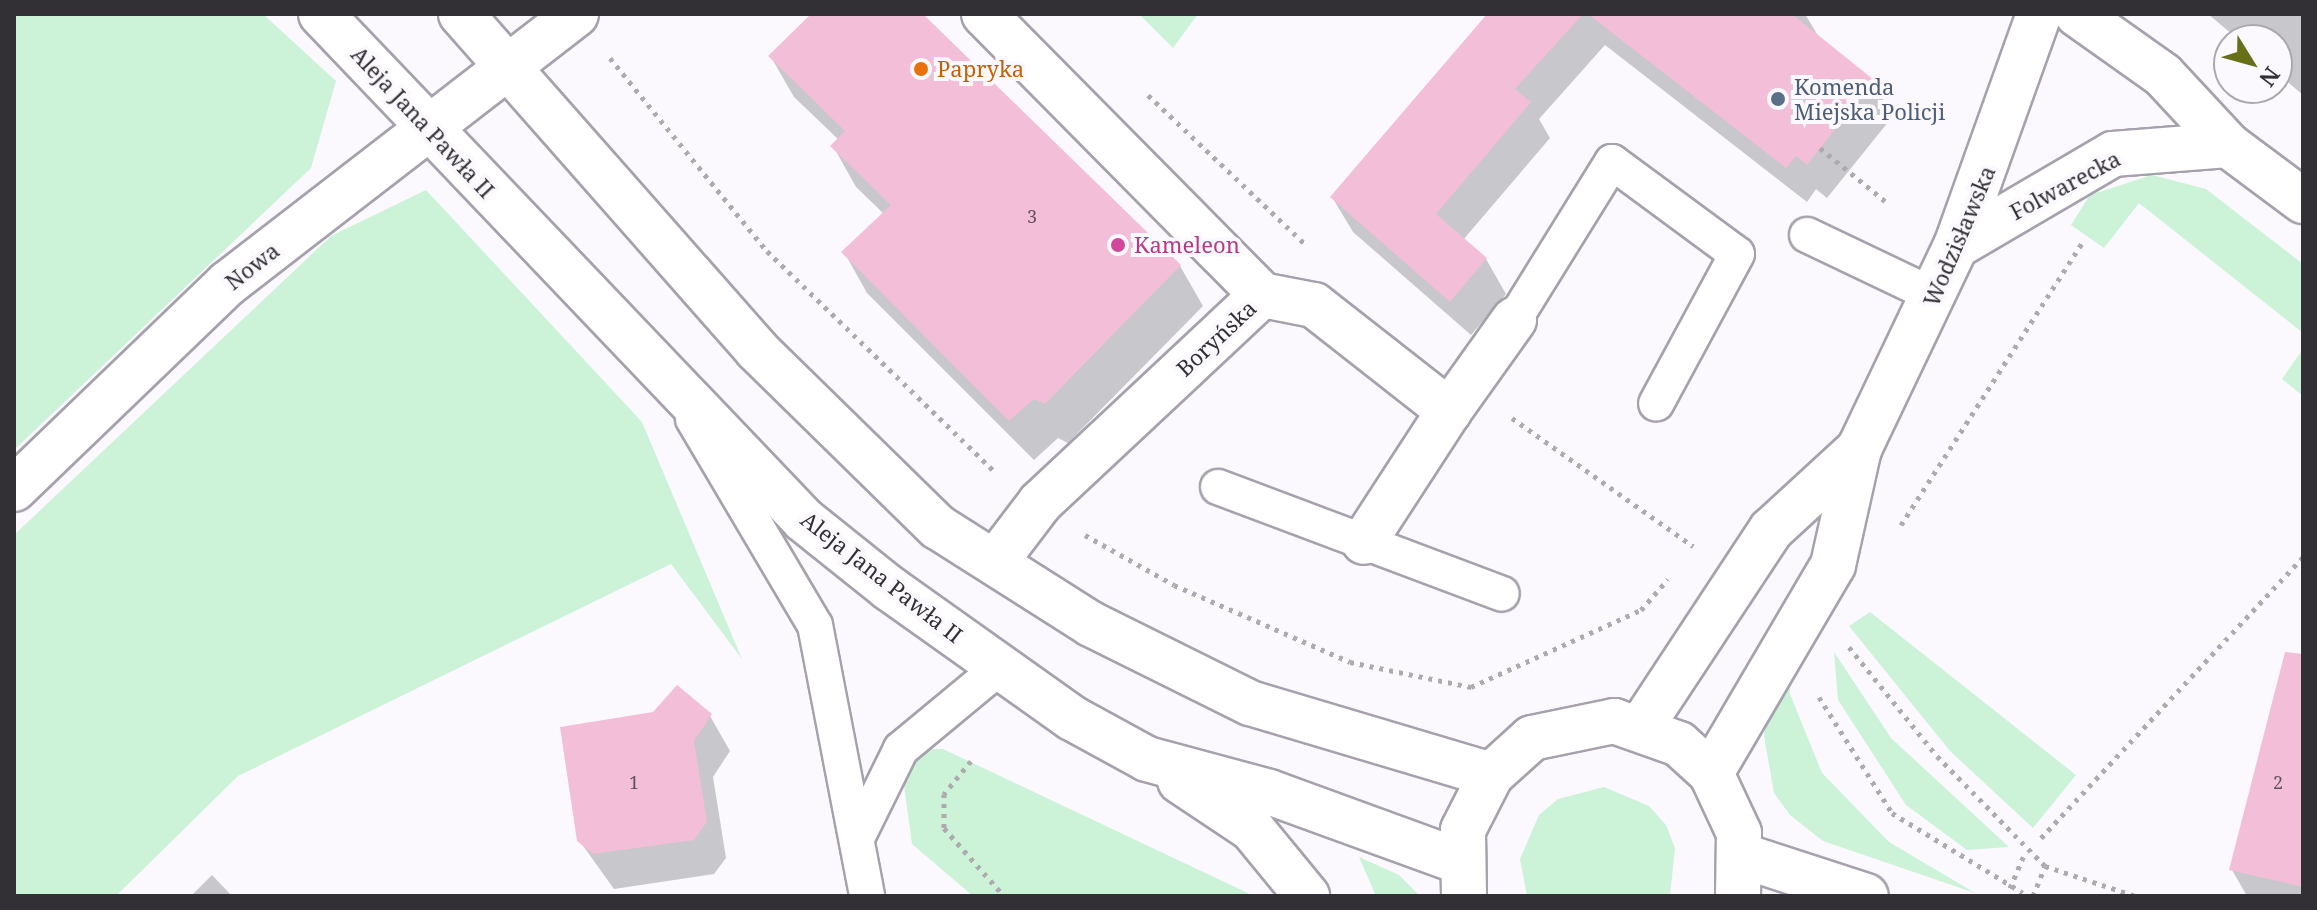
<!DOCTYPE html>
<html>
<head>
<meta charset="utf-8">
<style>
  body { margin:0 }
  #map { position:relative; width:2317px; height:910px; overflow:hidden; background:#fbf9fe; font-family:"Noto Serif",serif }
  div>[style] { position:absolute }
  .green>* { inset:0; background:#ccf2d8 }
  .shadow>* { inset:0; background:#0003 }
  .building>* { inset:0; background:#f3bed8 }
  .path>* { height:5px; margin-top:-2.5px; transform-origin:0; background:repeating-linear-gradient(90deg,#adabb0 0 4px,transparent 0 10px) }
  .roads { filter:drop-shadow(2px 0 #a6a1ad) drop-shadow(-2px 0 #a6a1ad) drop-shadow(0 2px #a6a1ad) drop-shadow(0 -2px #a6a1ad) }
  .lane>* { height:34px; margin:-17px; padding:0 17px; transform-origin:17px; border-radius:17px; background:#fff }
  .street>* { height:44px; margin:-22px; padding:0 22px; transform-origin:22px; border-radius:22px; background:#fff }
  .secondary>* { height:44px; margin:-22px; padding:0 22px; transform-origin:22px; border-radius:22px; background:#fff }
  .dots>* { width:22px; height:22px; translate:-50% -50%; box-sizing:border-box; border:4px solid #fbf9fe; border-radius:50% }
  span { translate:-50% -50%; white-space:nowrap; text-align:center; line-height:1.15; -webkit-text-stroke:8px #fbf9fe; paint-order:stroke }
  .number-label { font-size:18px; color:#62545e }
  .number-label span { -webkit-text-stroke-width:0 }
  .food-label { font-size:22px; color:#c56008 }
  .left { translate:0 -50%; text-align:left }
  .service-label { font-size:22px; color:#4e5e75 }
  .street-label { font-size:22px; color:#323035 }
  .hotel-label { font-size:22px; color:#b23c85 }
  .frame { position:absolute; inset:0; border:16px solid #323035; pointer-events:none }
  .north { position:absolute; left:2213px; top:24px; width:80px; height:80px; box-sizing:border-box; background:#fbf9fe; border:2px solid #aba9ae; border-radius:50%; rotate:127deg; font-size:22px; font-weight:700; line-height:32px; text-align:center; color:#323035 }
  .north::after { content:''; display:block; margin:auto; width:28px; height:36px; background:#677018; clip-path:polygon(50% 0,100% 100%,50% 72%,0 100%) }
</style>
</head>
<body>
<div id="map">
  <div class="green">
    <i style="clip-path:polygon(14px 14px,263px 14px,336px 81px,311px 168px,14px 450px)"></i>
    <i style="clip-path:polygon(1139px 14px,1198px 14px,1173px 48px)"></i>
    <i style="clip-path:polygon(2152px 175px,2206px 189px,2303px 264px,2303px 333px,2139px 203px,2104px 248px,2071px 225px,2090px 195px)"></i>
    <i style="clip-path:polygon(426px 190px,642px 422px,742px 659px,671px 564px,238px 776px,116px 896px,14px 896px,14px 535px,331px 236px)"></i>
    <i style="clip-path:polygon(2303px 349px,2303px 396px,2282px 379px)"></i>
    <i style="clip-path:polygon(1870px 612px,2076px 775px,2033px 828px,1950px 751px,1849px 626px)"></i>
    <i style="clip-path:polygon(1834px 652px,1891px 738px,2009px 847px,1967px 850px,1906px 805px,1838px 700px)"></i>
    <i style="clip-path:polygon(1789px 671px,1790px 694px,1822px 773px,1889px 842px,1975px 893px,1823px 841px,1790px 815px,1774px 793px,1764px 736px,1769px 702px)"></i>
    <i style="clip-path:polygon(921px 749px,943px 749px,1254px 896px,973px 896px,912px 844px,903px 778px)"></i>
    <i style="clip-path:polygon(1604px 787px,1649px 806px,1666px 825px,1675px 848px,1670px 896px,1527px 896px,1520px 859px,1539px 815px,1558px 799px)"></i>
    <i style="clip-path:polygon(1359px 857px,1399px 875px,1420px 896px,1376px 896px)"></i>
  </div>
  <div class="shadow">
    <i style="clip-path:polygon(813px 14px,920px 14px,1180px 266px,1203px 306px,1068px 443px,1058px 438px,1034px 460px,867px 293px,844px 252px,884px 214px,856px 187px,833px 146px,839px 140px,794px 97px,771px 57px)"></i>
    <i style="clip-path:polygon(1490px 14px,1805px 14px,1820px 39px,1872px 81px,1893px 116px,1827px 198px,1816px 189px,1807px 202px,1605px 45px,1539px 119px,1550px 138px,1463px 240px,1486px 259px,1506px 294px,1471px 335px,1353px 232px,1332px 197px)"></i>
    <i style="clip-path:polygon(2208px 14px,2303px 14px,2303px 95px,2277px 73px,2277px 40px,2239px 40px)"></i>
    <i style="clip-path:polygon(2303px 665px,2303px 896px,2247px 896px,2232px 870px)"></i>
    <i style="clip-path:polygon(710px 716px,730px 751px,713px 777px,726px 858px,714px 874px,614px 889px,579px 840px)"></i>
    <i style="clip-path:polygon(212px 875px,232px 896px,191px 896px)"></i>
  </div>
  <div class="building">
    <i style="clip-path:polygon(811px 14px,923px 14px,1181px 265px,1045px 404px,1034px 399px,1009px 421px,841px 252px,891px 205px,830px 146px,845px 131px,768px 56px)"></i>
    <i style="clip-path:polygon(1487px 14px,1583px 14px,1515px 89px,1531px 102px,1436px 214px,1487px 258px,1450px 302px,1330px 197px)"></i>
    <i style="clip-path:polygon(1588px 14px,1792px 14px,1874px 80px,1807px 165px,1796px 156px,1786px 168px)"></i>
    <i style="clip-path:polygon(2285px 652px,2303px 654px,2303px 887px,2229px 870px)"></i>
    <i style="clip-path:polygon(677px 685px,712px 714px,694px 741px,707px 822px,694px 840px,593px 854px,577px 841px,560px 727px,653px 712px)"></i>
  </div>
  <div class="path">
    <i style="left:610px;top:58px;width:249px;rotate:50.9deg"></i>
    <i style="left:767px;top:251px;width:318px;rotate:44.1deg"></i>
    <i style="left:1148px;top:95px;width:218px;rotate:43.5deg"></i>
    <i style="left:1820px;top:148px;width:84px;rotate:39.2deg"></i>
    <i style="left:1512px;top:418px;width:222px;rotate:35.3deg"></i>
    <i style="left:1901px;top:525px;width:335px;rotate:-57.3deg"></i>
    <i style="left:1085px;top:535px;width:102px;rotate:29.3deg"></i>
    <i style="left:1174px;top:585px;width:192px;rotate:23.6deg"></i>
    <i style="left:1350px;top:662px;width:124px;rotate:11.7deg"></i>
    <i style="left:1471px;top:687px;width:187px;rotate:-24.4deg"></i>
    <i style="left:1641px;top:610px;width:41px;rotate:-48.9deg"></i>
    <i style="left:1849px;top:647px;width:140px;rotate:51.1deg"></i>
    <i style="left:1937px;top:756px;width:154px;rotate:45.5deg"></i>
    <i style="left:2045px;top:866px;width:95px;rotate:18.4deg"></i>
    <i style="left:1819px;top:697px;width:137px;rotate:57.8deg"></i>
    <i style="left:1892px;top:813px;width:153px;rotate:31.4deg"></i>
    <i style="left:971px;top:761px;width:43px;rotate:129.3deg"></i>
    <i style="left:944px;top:794px;width:34px;rotate:90deg"></i>
    <i style="left:944px;top:828px;width:91px;rotate:48.6deg"></i>
    <i style="left:2041px;top:838px;width:384px;rotate:-47deg"></i>
    <i style="left:2010px;top:888px;width:34px;rotate:-67deg"></i>
    <i style="left:2033px;top:896px;width:32px;rotate:-68deg"></i>
  </div>
  <div class="roads">
    <div class="lane">
      <i style="left:1807px;top:235px;width:142px;rotate:25.5deg"></i>
      <i style="left:1514px;top:320px;width:186px;rotate:-58.2deg"></i>
      <i style="left:1612px;top:162px;width:155px;rotate:36.4deg"></i>
      <i style="left:1737px;top:254px;width:170px;rotate:118.4deg"></i>
      <i style="left:693px;top:419px;width:239px;rotate:59.4deg"></i>
      <i style="left:815px;top:625px;width:276px;rotate:79.1deg"></i>
      <i style="left:1218px;top:487px;width:303px;rotate:20.6deg"></i>
      <i style="left:859px;top:834px;width:95px;rotate:-63.7deg"></i>
      <i style="left:901px;top:749px;width:127px;rotate:-39.6deg"></i>
    </div>
    <div class="street">
      <i style="left:984px;top:14px;width:395px;rotate:45.3deg"></i>
      <i style="left:1262px;top:295px;width:304px;rotate:136.9deg"></i>
      <i style="left:1040px;top:503px;width:74px;rotate:127.3deg"></i>
      <i style="left:2077px;top:14px;width:105px;rotate:35.3deg"></i>
      <i style="left:2163px;top:75px;width:96px;rotate:47.1deg"></i>
      <i style="left:2228px;top:145px;width:94px;rotate:36.7deg"></i>
      <i style="left:1956px;top:246px;width:182px;rotate:-30.4deg"></i>
      <i style="left:2113px;top:154px;width:115px;rotate:-4.5deg"></i>
      <i style="left:1262px;top:295px;width:53px;rotate:10.9deg"></i>
      <i style="left:1314px;top:305px;width:172px;rotate:38.1deg"></i>
      <i style="left:1449px;top:411px;width:156px;rotate:123deg"></i>
      <i style="left:1449px;top:411px;width:112px;rotate:-54.5deg"></i>
      <i style="left:14px;top:489px;width:296px;rotate:-43.9deg"></i>
      <i style="left:227px;top:284px;width:441px;rotate:-37.7deg"></i>
    </div>
    <div class="secondary">
      <i style="left:321px;top:14px;width:700px;rotate:46.33deg"></i>
      <i style="left:804px;top:520px;width:109px;rotate:38.7deg"></i>
      <i style="left:889px;top:588px;width:224px;rotate:35.4deg"></i>
      <i style="left:1072px;top:718px;width:85px;rotate:28.7deg"></i>
      <i style="left:1147px;top:759px;width:126px;rotate:15.1deg"></i>
      <i style="left:1269px;top:792px;width:202px;rotate:20deg"></i>
      <i style="left:461px;top:14px;width:448px;rotate:48.6deg"></i>
      <i style="left:757px;top:350px;width:253px;rotate:44.4deg"></i>
      <i style="left:938px;top:527px;width:181px;rotate:32.4deg"></i>
      <i style="left:1091px;top:624px;width:178px;rotate:26.4deg"></i>
      <i style="left:1250px;top:703px;width:252px;rotate:16.6deg"></i>
      <i style="left:1641px;top:727px;width:236px;rotate:-56.6deg"></i>
      <i style="left:1771px;top:530px;width:120px;rotate:-42.6deg"></i>
      <i style="left:1711px;top:773px;width:241px;rotate:-59.6deg"></i>
      <i style="left:1833px;top:565px;width:119px;rotate:-77.4deg"></i>
      <i style="left:1859px;top:449px;width:225px;rotate:-64.5deg"></i>
      <i style="left:1956px;top:246px;width:246px;rotate:-70.3deg"></i>
      <i style="left:1180px;top:781px;width:87px;rotate:33.7deg"></i>
      <i style="left:1252px;top:829px;width:87px;rotate:50.6deg"></i>
      <i style="left:1743px;top:856px;width:129px;rotate:18deg"></i>
      <i style="left:1464px;top:896px;width:66px;rotate:-90.9deg"></i>
      <i style="left:1463px;top:830px;width:62px;rotate:-63deg"></i>
      <i style="left:1491px;top:775px;width:55px;rotate:-42.1deg"></i>
      <i style="left:1532px;top:738px;width:84px;rotate:-11.7deg"></i>
      <i style="left:1614px;top:721px;width:69px;rotate:19.5deg"></i>
      <i style="left:1679px;top:744px;width:43px;rotate:42.2deg"></i>
      <i style="left:1711px;top:773px;width:66px;rotate:65deg"></i>
      <i style="left:1739px;top:833px;width:63px;rotate:90.9deg"></i>
    </div>
  </div>
  <div class="dots">
    <i style="left:921px;top:69px;background:#e8710a"></i>
    <i style="left:1778px;top:99px;background:#5c6f8a"></i>
    <i style="left:1118px;top:245px;background:#d1479c"></i>
  </div>
  <div class="number-label">
    <span style="left:1032px;top:216px">3</span>
    <span style="left:634px;top:782px">1</span>
    <span style="left:2278px;top:782px">2</span>
  </div>
  <div class="food-label">
    <span class="left" style="left:937px;top:69px">Papryka</span>
  </div>
  <div class="service-label">
    <span class="left" style="left:1794px;top:99px">Komenda<br>Miejska Policji</span>
  </div>
  <div class="street-label">
    <span style="left:423px;top:122px;rotate:47deg">Aleja Jana Pawła II</span>
    <span style="left:2065px;top:185px;rotate:-28deg">Folwarecka</span>
    <span style="left:1959px;top:236px;rotate:-67deg">Wodzisławska</span>
    <span style="left:252px;top:266px;rotate:-38deg">Nowa</span>
    <span style="left:1216px;top:338px;rotate:-43deg">Boryńska</span>
    <span style="left:882px;top:577px;rotate:38deg">Aleja Jana Pawła II</span>
  </div>
  <div class="hotel-label">
    <span class="left" style="left:1134px;top:245px">Kameleon</span>
  </div>
  <div class="frame"></div>
  <div class="north">N</div>
</div>
</body>
</html>
